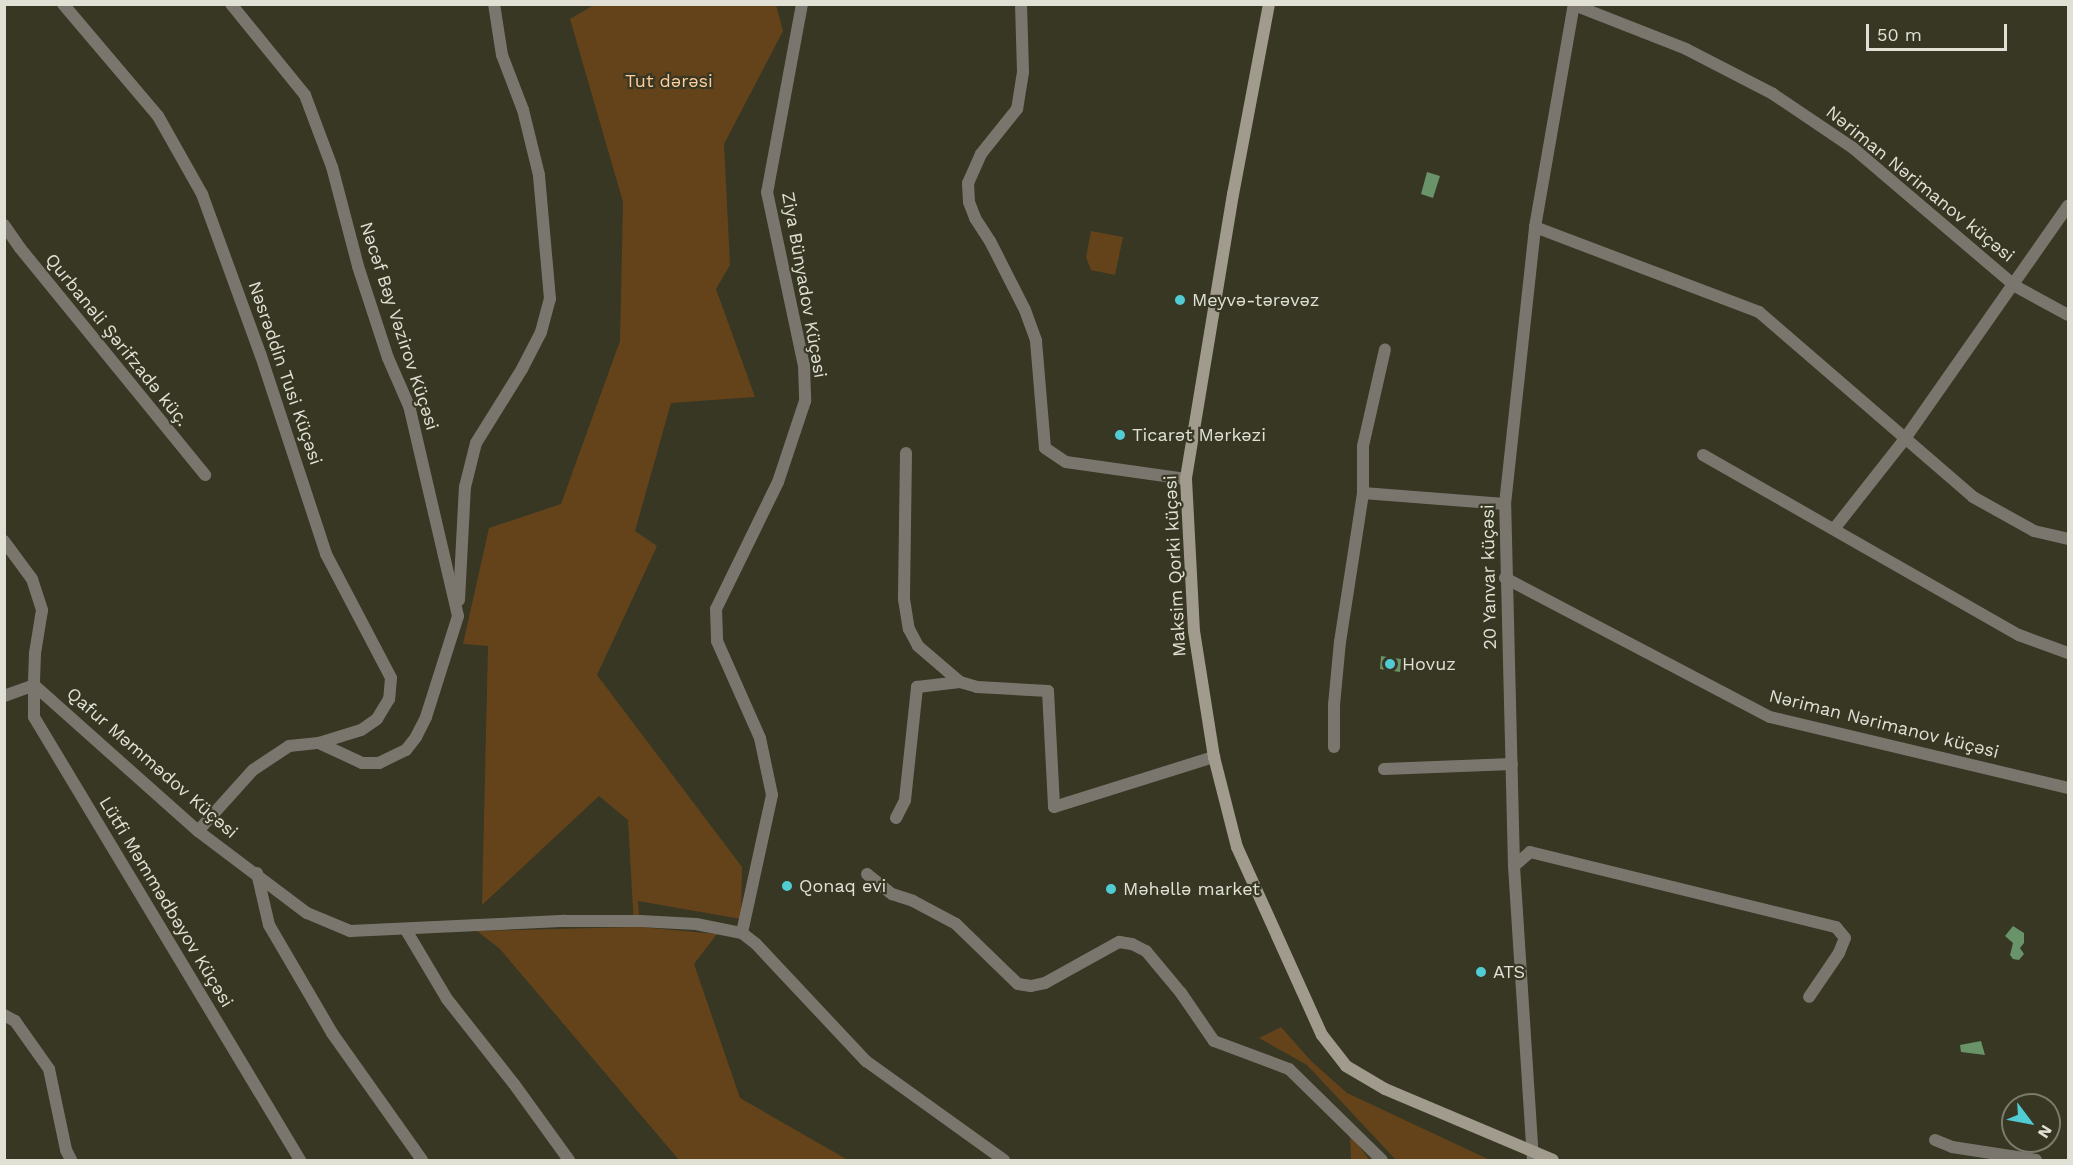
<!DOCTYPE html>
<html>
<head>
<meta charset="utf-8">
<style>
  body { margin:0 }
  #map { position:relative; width:2073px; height:1165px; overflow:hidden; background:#373724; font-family:"Work Sans",sans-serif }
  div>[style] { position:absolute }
  .green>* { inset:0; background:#64431b }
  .water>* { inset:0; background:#699369 }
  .minor>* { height:12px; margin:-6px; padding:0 6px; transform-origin:6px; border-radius:6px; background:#7a766e }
  .secondary>* { height:12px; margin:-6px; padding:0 6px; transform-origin:6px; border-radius:6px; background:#a19b8d }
  .dots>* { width:16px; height:16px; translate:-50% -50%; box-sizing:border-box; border:3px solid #373724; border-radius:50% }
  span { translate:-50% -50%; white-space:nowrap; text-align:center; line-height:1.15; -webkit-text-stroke:4.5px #373724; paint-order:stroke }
  .park-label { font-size:18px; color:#ffce9b }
  .street-label { font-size:18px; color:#e0e0d5 }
  .poi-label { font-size:18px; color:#e0e0d5 }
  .left { translate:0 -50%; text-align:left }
  .frame { position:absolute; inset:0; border:6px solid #e0e0d5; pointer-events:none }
  .north { position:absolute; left:2001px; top:1093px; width:60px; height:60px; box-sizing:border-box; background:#373724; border:2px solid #7b7b6b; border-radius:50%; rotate:122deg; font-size:16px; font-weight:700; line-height:24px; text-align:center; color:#e0e0d5 }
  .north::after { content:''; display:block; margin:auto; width:21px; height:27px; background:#51ccd5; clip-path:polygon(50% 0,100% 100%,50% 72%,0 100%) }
  .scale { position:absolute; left:1866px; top:24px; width:141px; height:27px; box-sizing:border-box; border:3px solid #e0e0d5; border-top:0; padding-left:8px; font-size:18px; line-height:21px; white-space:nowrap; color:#e0e0d5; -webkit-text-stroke:4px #373724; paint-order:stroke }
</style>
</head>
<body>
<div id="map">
  <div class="green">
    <i style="clip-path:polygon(594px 5px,776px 5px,783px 31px,724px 144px,730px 265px,716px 289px,755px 397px,671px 403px,635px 531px,657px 546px,597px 675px,742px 867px,741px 919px,638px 901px,640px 927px,717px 934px,694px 964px,740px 1098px,848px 1160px,679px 1160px,500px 949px,477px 931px,634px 927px,628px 820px,599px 796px,482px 905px,488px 646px,463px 644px,489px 528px,561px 504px,620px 341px,623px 202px,570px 19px)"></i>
    <i style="clip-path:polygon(1091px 231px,1123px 237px,1115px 275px,1091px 270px,1086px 257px)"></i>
    <i style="clip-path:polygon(1281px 1027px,1311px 1061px,1347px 1093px,1490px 1160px,1396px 1160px,1307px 1065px,1259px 1038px)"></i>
    <i style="clip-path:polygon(1350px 1134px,1361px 1148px,1369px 1160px,1351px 1160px)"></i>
  </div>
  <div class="water">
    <i style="clip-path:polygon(1427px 172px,1440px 176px,1433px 198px,1421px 194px)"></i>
    <i style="clip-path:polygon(1381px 656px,1401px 659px,1400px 672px,1380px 669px)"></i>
    <i style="clip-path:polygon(2013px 926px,2024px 933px,2024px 943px,2020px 948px,2024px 954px,2019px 960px,2013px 959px,2010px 955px,2013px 943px,2005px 936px)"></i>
    <i style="clip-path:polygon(1981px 1041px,1985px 1055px,1961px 1052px,1960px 1045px)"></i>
  </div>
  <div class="minor">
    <i style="left:63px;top:4px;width:147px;rotate:49.7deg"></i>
    <i style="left:158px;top:116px;width:90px;rotate:60.6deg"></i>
    <i style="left:202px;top:194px;width:172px;rotate:70deg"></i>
    <i style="left:261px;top:356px;width:208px;rotate:71.8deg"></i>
    <i style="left:326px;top:554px;width:140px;rotate:62.3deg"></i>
    <i style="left:391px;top:678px;width:21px;rotate:95deg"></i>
    <i style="left:389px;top:699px;width:23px;rotate:121deg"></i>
    <i style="left:377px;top:719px;width:19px;rotate:145deg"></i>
    <i style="left:361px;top:730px;width:44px;rotate:162.8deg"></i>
    <i style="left:802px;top:4px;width:191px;rotate:100.5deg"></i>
    <i style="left:767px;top:192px;width:178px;rotate:78deg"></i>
    <i style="left:804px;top:366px;width:35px;rotate:88deg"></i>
    <i style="left:805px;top:401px;width:85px;rotate:108.4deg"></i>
    <i style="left:778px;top:482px;width:141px;rotate:116deg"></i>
    <i style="left:716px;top:609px;width:32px;rotate:88deg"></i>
    <i style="left:717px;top:641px;width:106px;rotate:66.1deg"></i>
    <i style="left:760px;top:738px;width:58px;rotate:78.1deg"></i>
    <i style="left:772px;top:795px;width:141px;rotate:102.3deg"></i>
    <i style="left:742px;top:933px;width:18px;rotate:38deg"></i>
    <i style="left:756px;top:944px;width:161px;rotate:46.8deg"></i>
    <i style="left:866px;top:1061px;width:170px;rotate:35.7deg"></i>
    <i style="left:1021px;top:4px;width:68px;rotate:88.3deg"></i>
    <i style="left:1023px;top:72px;width:37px;rotate:99deg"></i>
    <i style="left:1017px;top:109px;width:58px;rotate:128.7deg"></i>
    <i style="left:981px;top:154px;width:32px;rotate:114deg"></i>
    <i style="left:968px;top:183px;width:19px;rotate:87deg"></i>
    <i style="left:969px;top:202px;width:17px;rotate:69deg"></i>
    <i style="left:975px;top:218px;width:27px;rotate:57deg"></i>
    <i style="left:990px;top:241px;width:77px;rotate:63.1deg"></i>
    <i style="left:1025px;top:310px;width:33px;rotate:70deg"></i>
    <i style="left:1036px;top:341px;width:107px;rotate:85.2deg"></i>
    <i style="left:1045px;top:448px;width:25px;rotate:34deg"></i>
    <i style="left:1066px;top:462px;width:121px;rotate:8.1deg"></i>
    <i style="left:1574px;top:5px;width:120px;rotate:21.4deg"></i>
    <i style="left:1686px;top:49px;width:98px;rotate:27.3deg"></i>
    <i style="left:1773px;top:94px;width:97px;rotate:34deg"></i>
    <i style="left:1853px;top:148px;width:213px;rotate:40.4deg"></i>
    <i style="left:2015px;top:286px;width:60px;rotate:28.7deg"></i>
    <i style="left:4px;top:225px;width:28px;rotate:55deg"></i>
    <i style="left:20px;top:248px;width:293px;rotate:50.8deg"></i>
    <i style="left:1535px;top:227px;width:240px;rotate:20.8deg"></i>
    <i style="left:1759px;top:312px;width:283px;rotate:40.8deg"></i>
    <i style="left:1973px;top:497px;width:70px;rotate:29.1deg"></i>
    <i style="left:2034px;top:531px;width:35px;rotate:13deg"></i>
    <i style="left:906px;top:453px;width:146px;rotate:90.8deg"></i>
    <i style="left:904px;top:599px;width:30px;rotate:81deg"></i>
    <i style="left:909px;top:629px;width:19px;rotate:62deg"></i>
    <i style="left:918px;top:646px;width:55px;rotate:40.6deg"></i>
    <i style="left:960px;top:682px;width:18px;rotate:16deg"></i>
    <i style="left:977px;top:687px;width:71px;rotate:3.2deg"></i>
    <i style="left:1048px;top:691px;width:116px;rotate:87deg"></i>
    <i style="left:1054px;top:807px;width:168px;rotate:-17.4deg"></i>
    <i style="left:1703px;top:455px;width:364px;rotate:29.7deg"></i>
    <i style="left:2019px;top:635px;width:52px;rotate:20.2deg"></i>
    <i style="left:1363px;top:493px;width:142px;rotate:4.4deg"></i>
    <i style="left:1834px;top:529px;width:113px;rotate:-51.8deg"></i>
    <i style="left:1904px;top:440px;width:286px;rotate:-55deg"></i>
    <i style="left:4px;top:541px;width:47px;rotate:53.6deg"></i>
    <i style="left:32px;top:579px;width:33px;rotate:72deg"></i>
    <i style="left:42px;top:610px;width:44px;rotate:99.2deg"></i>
    <i style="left:35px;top:653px;width:32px;rotate:92deg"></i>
    <i style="left:34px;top:685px;width:220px;rotate:41.7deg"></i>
    <i style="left:198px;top:831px;width:136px;rotate:37deg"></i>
    <i style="left:307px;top:913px;width:47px;rotate:22.7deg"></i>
    <i style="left:350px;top:931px;width:216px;rotate:-2.7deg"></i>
    <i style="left:566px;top:921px;width:74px"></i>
    <i style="left:640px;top:921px;width:56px;rotate:3.1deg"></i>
    <i style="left:696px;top:924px;width:47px;rotate:11.1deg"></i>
    <i style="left:1505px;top:578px;width:299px;rotate:27.7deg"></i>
    <i style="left:1770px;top:717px;width:306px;rotate:13.4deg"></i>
    <i style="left:459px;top:600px;width:113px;rotate:-87deg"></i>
    <i style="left:465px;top:487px;width:45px;rotate:-76deg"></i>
    <i style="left:476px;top:443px;width:87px;rotate:-58.1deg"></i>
    <i style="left:522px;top:369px;width:42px;rotate:-62.8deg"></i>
    <i style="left:541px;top:332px;width:34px;rotate:-75deg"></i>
    <i style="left:550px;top:299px;width:124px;rotate:-95.1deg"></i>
    <i style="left:539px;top:175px;width:67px;rotate:-103.8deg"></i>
    <i style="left:523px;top:110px;width:59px;rotate:-110.9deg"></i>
    <i style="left:502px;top:55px;width:52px;rotate:-98.9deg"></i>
    <i style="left:4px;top:696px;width:32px;rotate:-20deg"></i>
    <i style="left:34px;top:685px;width:32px;rotate:90deg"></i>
    <i style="left:34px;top:717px;width:517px;rotate:59.02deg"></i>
    <i style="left:1334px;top:747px;width:42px;rotate:-90deg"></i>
    <i style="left:1334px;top:705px;width:63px;rotate:-84.6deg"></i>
    <i style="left:1340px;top:642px;width:151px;rotate:-81.2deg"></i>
    <i style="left:1363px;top:493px;width:47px;rotate:-90deg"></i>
    <i style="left:1363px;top:446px;width:99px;rotate:-77.2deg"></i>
    <i style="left:1384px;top:769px;width:128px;rotate:-2.2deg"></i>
    <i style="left:896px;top:818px;width:20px;rotate:-63deg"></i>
    <i style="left:905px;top:800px;width:114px;rotate:-83.9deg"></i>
    <i style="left:917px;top:687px;width:43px;rotate:-6.6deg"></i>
    <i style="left:198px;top:831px;width:82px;rotate:-48deg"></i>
    <i style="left:253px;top:770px;width:43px;rotate:-33.7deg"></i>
    <i style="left:289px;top:746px;width:30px;rotate:-6deg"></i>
    <i style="left:319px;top:743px;width:47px;rotate:24.9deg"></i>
    <i style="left:362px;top:763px;width:17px"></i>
    <i style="left:379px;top:763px;width:30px;rotate:-26deg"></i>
    <i style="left:406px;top:750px;width:16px;rotate:-52deg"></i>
    <i style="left:416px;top:737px;width:22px;rotate:-63deg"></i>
    <i style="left:426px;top:717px;width:106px;rotate:-72.4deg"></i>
    <i style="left:458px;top:616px;width:216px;rotate:-103.1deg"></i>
    <i style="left:409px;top:406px;width:52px;rotate:-113.6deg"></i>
    <i style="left:388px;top:358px;width:97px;rotate:-108.1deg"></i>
    <i style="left:358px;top:266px;width:102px;rotate:-104.7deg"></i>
    <i style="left:332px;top:167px;width:77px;rotate:-110.6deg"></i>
    <i style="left:305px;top:95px;width:117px;rotate:-129.1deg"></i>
    <i style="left:1514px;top:866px;width:21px;rotate:-41deg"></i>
    <i style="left:1530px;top:852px;width:315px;rotate:13.8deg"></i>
    <i style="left:1836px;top:927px;width:14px;rotate:51deg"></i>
    <i style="left:1845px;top:938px;width:16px;rotate:112deg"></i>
    <i style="left:1839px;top:953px;width:53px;rotate:124.3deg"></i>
    <i style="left:257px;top:873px;width:53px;rotate:77deg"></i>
    <i style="left:269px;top:925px;width:125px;rotate:59.7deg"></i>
    <i style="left:332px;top:1033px;width:156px;rotate:54.7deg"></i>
    <i style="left:867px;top:874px;width:32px;rotate:39deg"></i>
    <i style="left:892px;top:894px;width:22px;rotate:18deg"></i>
    <i style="left:913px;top:901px;width:49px;rotate:28.1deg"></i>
    <i style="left:956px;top:924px;width:86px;rotate:44.1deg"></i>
    <i style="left:1018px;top:984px;width:13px;rotate:9deg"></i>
    <i style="left:1031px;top:986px;width:14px;rotate:-12deg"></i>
    <i style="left:1045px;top:983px;width:85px;rotate:-29deg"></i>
    <i style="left:1119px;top:942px;width:13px;rotate:9deg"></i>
    <i style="left:1132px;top:944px;width:16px;rotate:27deg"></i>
    <i style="left:1146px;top:951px;width:55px;rotate:50.2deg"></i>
    <i style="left:1181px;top:993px;width:58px;rotate:55.5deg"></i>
    <i style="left:1214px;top:1041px;width:80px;rotate:20.5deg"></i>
    <i style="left:1289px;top:1069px;width:130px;rotate:44.4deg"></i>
    <i style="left:406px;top:930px;width:80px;rotate:59.3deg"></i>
    <i style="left:447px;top:999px;width:108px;rotate:51.8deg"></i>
    <i style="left:514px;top:1084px;width:94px;rotate:54.1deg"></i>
    <i style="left:4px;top:1015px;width:13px;rotate:29deg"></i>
    <i style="left:15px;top:1021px;width:59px;rotate:54.7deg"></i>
    <i style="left:49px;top:1069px;width:83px;rotate:78.1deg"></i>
    <i style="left:66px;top:1150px;width:11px;rotate:63deg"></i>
    <i style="left:1935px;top:1140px;width:18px;rotate:22deg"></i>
    <i style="left:1952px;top:1147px;width:85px;rotate:8.8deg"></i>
    <i style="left:1533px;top:1160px;width:295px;rotate:-93.7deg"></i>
    <i style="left:1514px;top:866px;width:362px;rotate:-91.4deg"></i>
    <i style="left:1505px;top:504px;width:279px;rotate:-83.8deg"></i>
    <i style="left:1535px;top:227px;width:226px;rotate:-80.1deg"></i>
  </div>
  <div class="secondary">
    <i style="left:1269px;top:4px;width:193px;rotate:100.7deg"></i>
    <i style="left:1233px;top:194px;width:289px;rotate:99.4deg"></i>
    <i style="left:1186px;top:479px;width:152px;rotate:87deg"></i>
    <i style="left:1194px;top:631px;width:128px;rotate:81deg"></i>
    <i style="left:1214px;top:757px;width:93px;rotate:75.7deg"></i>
    <i style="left:1237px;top:847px;width:206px;rotate:65.7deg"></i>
    <i style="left:1322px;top:1035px;width:39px;rotate:52deg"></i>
    <i style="left:1346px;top:1066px;width:45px;rotate:30.5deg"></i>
    <i style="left:1385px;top:1089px;width:182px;rotate:22.9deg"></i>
  </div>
  <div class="dots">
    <i style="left:1180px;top:300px;background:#51ccd5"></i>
    <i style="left:1120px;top:435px;background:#51ccd5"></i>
    <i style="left:1390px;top:664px;background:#51ccd5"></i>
    <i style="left:787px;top:886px;background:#51ccd5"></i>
    <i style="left:1111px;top:889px;background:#51ccd5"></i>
    <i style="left:1481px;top:972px;background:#51ccd5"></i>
  </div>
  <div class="park-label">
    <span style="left:669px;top:81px">Tut dərəsi</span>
  </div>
  <div class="street-label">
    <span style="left:1920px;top:184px;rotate:39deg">Nəriman Nərimanov küçəsi</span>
    <span style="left:804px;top:285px;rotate:80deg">Ziya Bünyadov Küçəsi</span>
    <span style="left:399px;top:326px;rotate:72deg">Nəcəf Bəy Vəzirov Küçəsi</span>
    <span style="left:117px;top:340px;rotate:51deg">Qurbanəli Şərifzadə küç.</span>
    <span style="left:285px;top:373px;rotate:71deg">Nəsrəddin Tusi Küçəsi</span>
    <span style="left:1175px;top:566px;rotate:-93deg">Maksim Qorki küçəsi</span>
    <span style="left:1489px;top:577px;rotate:-91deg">20 Yanvar küçəsi</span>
    <span style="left:1884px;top:724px;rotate:14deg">Nəriman Nərimanov küçəsi</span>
    <span style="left:152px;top:763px;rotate:41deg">Qafur Məmmədov Küçəsi</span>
    <span style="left:166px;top:902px;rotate:59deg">Lütfi Məmmədbəyov Küçəsi</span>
  </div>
  <div class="poi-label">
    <span class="left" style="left:1192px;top:300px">Meyvə-tərəvəz</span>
    <span class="left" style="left:1132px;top:435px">Ticarət Mərkəzi</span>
    <span class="left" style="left:1402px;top:664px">Hovuz</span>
    <span class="left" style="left:799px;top:886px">Qonaq evi</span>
    <span class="left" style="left:1123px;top:889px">Məhəllə market</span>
    <span class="left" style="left:1493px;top:972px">ATS</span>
  </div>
  <div class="frame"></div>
  <div class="north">N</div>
  <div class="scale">50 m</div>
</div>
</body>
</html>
